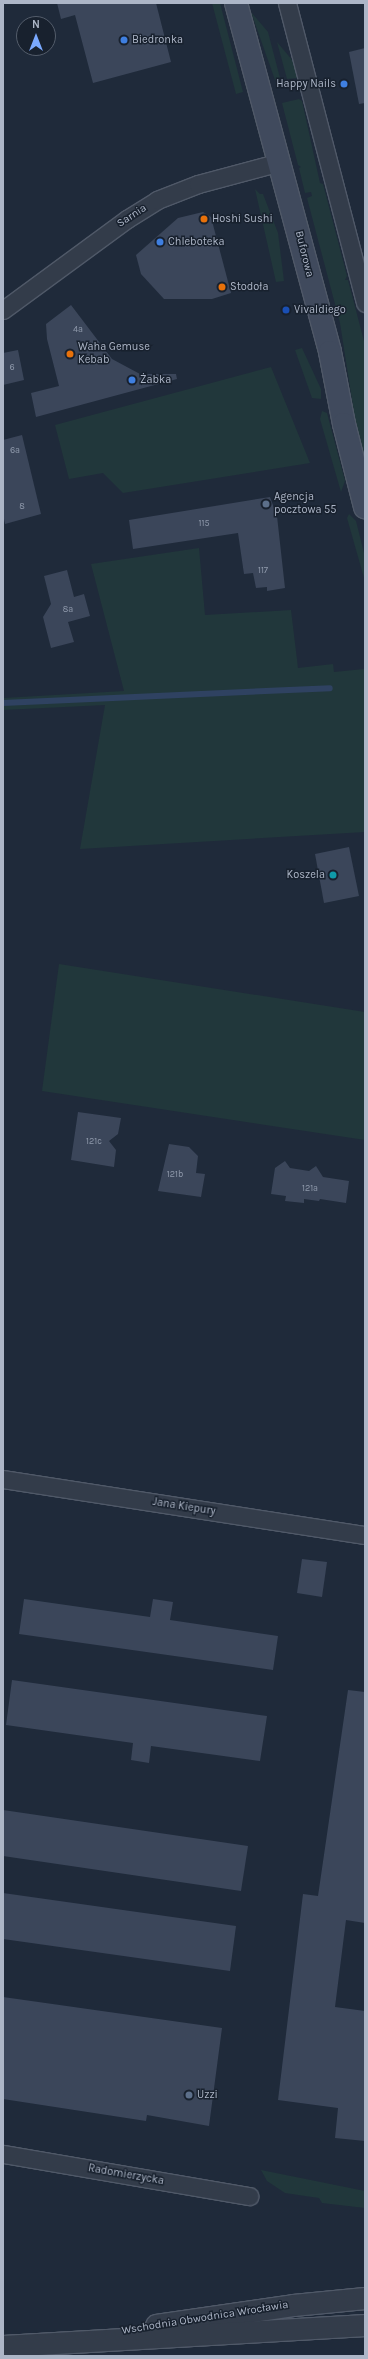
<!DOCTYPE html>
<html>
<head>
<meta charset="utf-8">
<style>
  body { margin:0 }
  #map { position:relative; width:368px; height:2359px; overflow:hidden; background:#1f2a3a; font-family:Karla,sans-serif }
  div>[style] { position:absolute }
  .green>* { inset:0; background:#21373b }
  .stream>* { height:5.5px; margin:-2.75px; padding:0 2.75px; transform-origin:2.75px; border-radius:2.75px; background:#2f4261 }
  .building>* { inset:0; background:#3b465a }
  .roads { filter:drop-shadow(1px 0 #505968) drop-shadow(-1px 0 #505968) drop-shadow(0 1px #505968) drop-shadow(0 -1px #505968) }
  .minor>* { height:17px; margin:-8.5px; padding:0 8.5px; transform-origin:8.5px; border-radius:8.5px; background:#333c4a }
  .tertiary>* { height:21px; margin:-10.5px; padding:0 10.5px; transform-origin:10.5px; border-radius:10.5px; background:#333c4a }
  .secondary>* { height:22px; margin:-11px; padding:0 11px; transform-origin:11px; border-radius:11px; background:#404a5d }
  .dots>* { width:11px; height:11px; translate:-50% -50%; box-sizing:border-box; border:2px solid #18212e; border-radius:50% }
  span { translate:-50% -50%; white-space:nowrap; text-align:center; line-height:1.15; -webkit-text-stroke:3px #18212e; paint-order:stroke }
  .number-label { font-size:9px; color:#909aac }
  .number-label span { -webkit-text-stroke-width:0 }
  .poi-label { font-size:11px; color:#adb6c7 }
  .left { translate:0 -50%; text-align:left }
  .right { translate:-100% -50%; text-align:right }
  .street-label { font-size:11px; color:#adb6c7 }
  .frame { position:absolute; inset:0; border:4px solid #adb6c7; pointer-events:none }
  .north { position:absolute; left:16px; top:16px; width:40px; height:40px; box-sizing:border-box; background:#18212e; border:1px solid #545d6b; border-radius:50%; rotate:0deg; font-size:11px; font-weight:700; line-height:16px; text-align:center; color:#adb6c7 }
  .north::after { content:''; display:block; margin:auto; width:14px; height:18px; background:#7aa9ff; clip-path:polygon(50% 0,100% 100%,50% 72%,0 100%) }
</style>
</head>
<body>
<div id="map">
  <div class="green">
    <i style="clip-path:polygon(212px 3px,220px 3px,243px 92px,236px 94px)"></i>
    <i style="clip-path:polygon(251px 12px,268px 32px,280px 78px,275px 80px)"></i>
    <i style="clip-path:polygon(277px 42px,293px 61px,298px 78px,287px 79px)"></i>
    <i style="clip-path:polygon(299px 99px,302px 101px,320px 183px,323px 184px,347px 276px,345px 280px,348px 280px,365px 345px,365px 457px,355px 419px,340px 323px,307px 198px,312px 196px,311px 192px,305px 193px,299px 168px,301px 167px,298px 165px,282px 103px)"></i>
    <i style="clip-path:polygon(255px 189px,260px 194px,263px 194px,278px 233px,284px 281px,276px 282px)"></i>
    <i style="clip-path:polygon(302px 348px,321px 389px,321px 399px,312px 398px,295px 350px)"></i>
    <i style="clip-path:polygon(271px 367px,310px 463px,123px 493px,103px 473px,69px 479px,55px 425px)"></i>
    <i style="clip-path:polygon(322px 411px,327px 413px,345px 481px,341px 492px,320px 419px)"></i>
    <i style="clip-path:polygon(349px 514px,356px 521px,365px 557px,364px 578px,347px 518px)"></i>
    <i style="clip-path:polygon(199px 548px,205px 615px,291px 610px,298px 668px,333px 664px,334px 672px,364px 669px,365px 832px,80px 849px,105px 705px,3px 710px,3px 698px,124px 691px,91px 564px)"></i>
    <i style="clip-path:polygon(59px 964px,365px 1012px,365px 1140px,42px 1091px)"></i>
    <i style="clip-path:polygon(261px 2170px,365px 2191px,365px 2208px,322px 2203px,319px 2198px,285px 2193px,267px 2181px)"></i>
  </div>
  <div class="stream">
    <i style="left:3px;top:703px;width:327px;rotate:-2.6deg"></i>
  </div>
  <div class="building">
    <i style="clip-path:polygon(57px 3px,156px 3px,171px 62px,93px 83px,75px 15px,61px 19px)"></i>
    <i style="clip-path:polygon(365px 48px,365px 103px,359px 104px,349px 52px)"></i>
    <i style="clip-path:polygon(203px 212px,211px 217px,231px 293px,212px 299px,164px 299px,141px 274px,136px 255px,178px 218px)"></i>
    <i style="clip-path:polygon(71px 305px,112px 359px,140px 374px,176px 374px,177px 379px,36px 417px,31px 393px,59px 386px,47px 339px,46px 324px)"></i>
    <i style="clip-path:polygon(18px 350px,24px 380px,3px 385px,3px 353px)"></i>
    <i style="clip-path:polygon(22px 435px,41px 514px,5px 524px,3px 514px,3px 440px)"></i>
    <i style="clip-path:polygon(270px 497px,277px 516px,285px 588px,267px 591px,267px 587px,256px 588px,253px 573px,244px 574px,238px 533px,133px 549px,129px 520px)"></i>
    <i style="clip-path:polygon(67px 570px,74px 597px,84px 594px,90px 616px,68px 622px,74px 642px,51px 648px,43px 617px,51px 604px,44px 576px)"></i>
    <i style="clip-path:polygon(349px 847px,359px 896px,324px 903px,315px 854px)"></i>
    <i style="clip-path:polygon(78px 1112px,121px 1118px,118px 1134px,109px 1141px,116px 1150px,114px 1167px,71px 1160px)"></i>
    <i style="clip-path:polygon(169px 1144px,189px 1147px,198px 1156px,196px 1173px,205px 1174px,201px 1197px,158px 1191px)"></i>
    <i style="clip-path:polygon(285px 1161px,290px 1168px,309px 1171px,316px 1166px,323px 1177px,349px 1181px,346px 1203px,320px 1199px,319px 1201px,304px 1199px,304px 1203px,285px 1201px,286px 1196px,271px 1194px,275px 1168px)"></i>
    <i style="clip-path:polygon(302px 1559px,327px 1562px,322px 1597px,297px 1593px)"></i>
    <i style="clip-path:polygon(24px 1599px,150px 1617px,153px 1599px,173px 1602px,170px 1620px,278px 1636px,273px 1670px,19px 1634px)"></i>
    <i style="clip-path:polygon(12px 1680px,267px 1716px,260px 1761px,151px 1746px,149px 1763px,131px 1760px,133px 1743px,6px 1725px)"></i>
    <i style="clip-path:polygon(348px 1690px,365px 1692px,365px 1923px,346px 1920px,335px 2007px,365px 2011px,365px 2141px,335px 2138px,338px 2108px,278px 2100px,303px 1894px,318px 1896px)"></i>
    <i style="clip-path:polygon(3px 1810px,248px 1846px,241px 1891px,3px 1856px)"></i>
    <i style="clip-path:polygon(3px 1893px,236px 1926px,230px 1971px,3px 1939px)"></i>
    <i style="clip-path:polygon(3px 1997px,222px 2028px,209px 2126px,147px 2115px,146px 2121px,3px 2099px)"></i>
  </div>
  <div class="roads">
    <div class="minor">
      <i style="left:287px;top:3px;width:310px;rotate:75.4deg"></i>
      <i style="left:3px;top:310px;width:154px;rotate:-36.3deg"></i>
      <i style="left:127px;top:219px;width:36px;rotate:-32deg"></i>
      <i style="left:157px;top:200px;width:44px;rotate:-21.3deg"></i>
      <i style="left:198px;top:184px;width:85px;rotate:-15deg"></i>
      <i style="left:3px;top:1479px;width:366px;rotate:8.8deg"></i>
      <i style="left:3px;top:2154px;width:250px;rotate:9.7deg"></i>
    </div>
    <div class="tertiary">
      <i style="left:156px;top:2325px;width:138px;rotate:-8.3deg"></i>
      <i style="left:293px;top:2305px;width:72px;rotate:-5.6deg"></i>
      <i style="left:3px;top:2346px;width:363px;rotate:-3.3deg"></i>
    </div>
    <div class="secondary">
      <i style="left:236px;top:3px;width:361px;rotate:74.9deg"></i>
      <i style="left:330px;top:352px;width:73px;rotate:79deg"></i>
      <i style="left:344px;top:424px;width:86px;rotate:75.8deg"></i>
    </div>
  </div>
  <div class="dots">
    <i style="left:124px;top:40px;background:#3f7fe0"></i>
    <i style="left:344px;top:84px;background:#3f7fe0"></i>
    <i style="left:204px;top:219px;background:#e8710a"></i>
    <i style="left:160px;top:242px;background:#3f7fe0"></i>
    <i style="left:222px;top:287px;background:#e8710a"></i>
    <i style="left:286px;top:310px;background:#1a4fb4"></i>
    <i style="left:70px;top:354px;background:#e8710a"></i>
    <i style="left:132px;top:380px;background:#3f7fe0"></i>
    <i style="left:266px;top:504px;background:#5c6f8a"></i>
    <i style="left:333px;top:875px;background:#0f9aa8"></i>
    <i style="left:189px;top:2095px;background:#5c6f8a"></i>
  </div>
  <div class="number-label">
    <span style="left:78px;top:329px">4a</span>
    <span style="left:12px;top:367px">6</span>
    <span style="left:15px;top:450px">6a</span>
    <span style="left:22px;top:506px">8</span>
    <span style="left:204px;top:523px">115</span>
    <span style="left:263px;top:570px">117</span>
    <span style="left:68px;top:609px">8a</span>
    <span style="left:94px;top:1141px">121c</span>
    <span style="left:175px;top:1174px">121b</span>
    <span style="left:310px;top:1188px">121a</span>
  </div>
  <div class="poi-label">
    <span class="left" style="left:132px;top:40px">Biedronka</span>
    <span class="right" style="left:336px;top:84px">Happy Nails</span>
    <span class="left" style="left:212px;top:219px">Hoshi Sushi</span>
    <span class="left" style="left:168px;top:242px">Chleboteka</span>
    <span class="left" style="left:230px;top:287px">Stodoła</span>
    <span class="left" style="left:294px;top:310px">Vivaldiego</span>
    <span class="left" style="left:78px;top:354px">Waha Gemuse<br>Kebab</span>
    <span class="left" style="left:140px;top:380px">Żabka</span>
    <span class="left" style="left:274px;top:504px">Agencja<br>pocztowa 55</span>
    <span class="right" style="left:325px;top:875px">Koszela</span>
    <span class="left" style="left:197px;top:2095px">Uzzi</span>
  </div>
  <div class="street-label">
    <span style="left:132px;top:216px;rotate:-33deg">Sarnia</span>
    <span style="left:304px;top:254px;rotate:76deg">Buforowa</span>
    <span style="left:184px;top:1507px;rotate:9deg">Jana Kiepury</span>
    <span style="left:126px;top:2175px;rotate:10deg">Radomierzycka</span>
    <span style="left:205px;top:2318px;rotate:-9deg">Wschodnia Obwodnica Wrocławia</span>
  </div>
  <div class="frame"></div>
  <div class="north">N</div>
</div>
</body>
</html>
